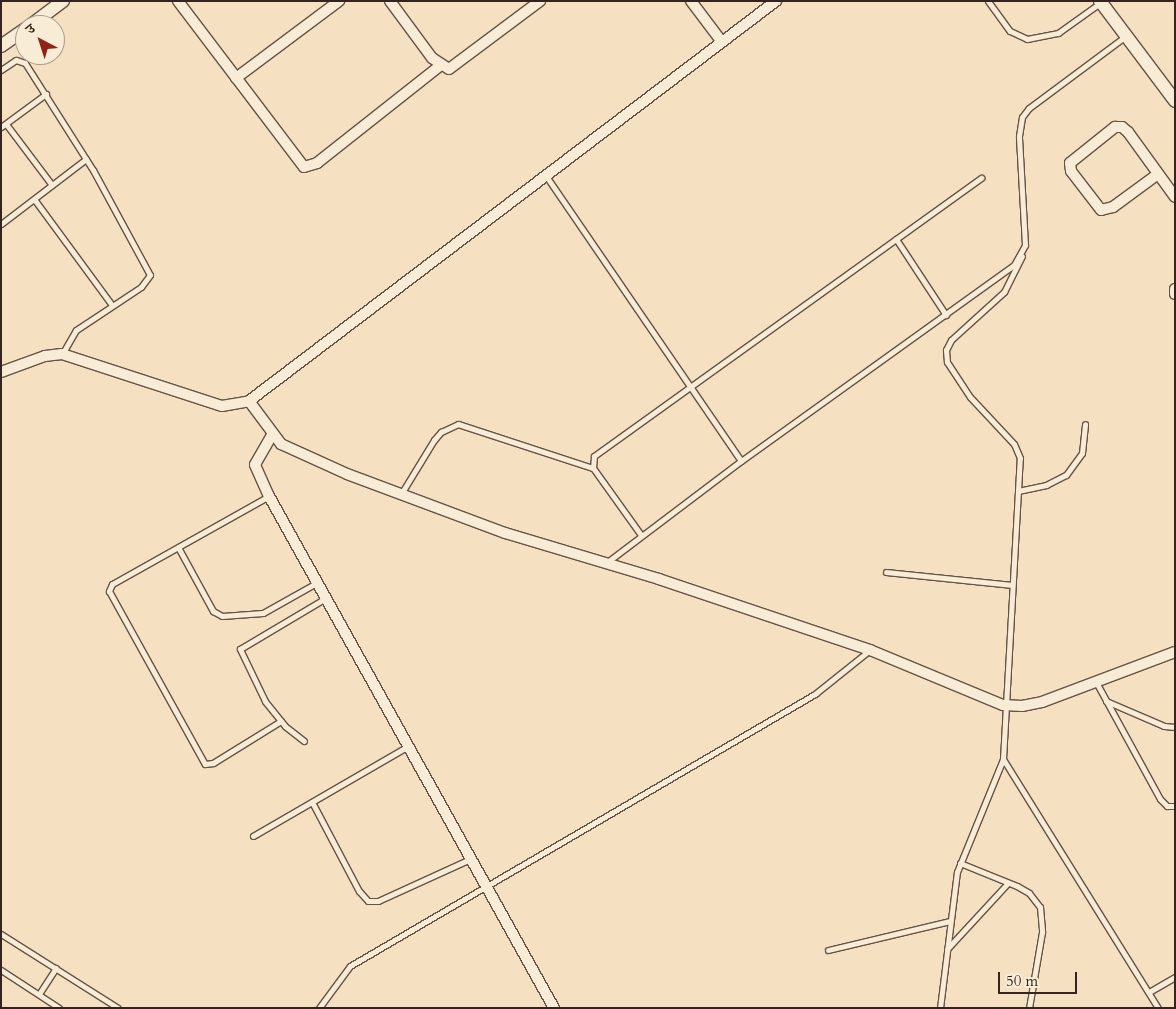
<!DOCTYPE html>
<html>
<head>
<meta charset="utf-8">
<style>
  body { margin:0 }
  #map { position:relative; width:1176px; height:1009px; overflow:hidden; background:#f5e1c1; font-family:Cardo,"Noto Serif Devanagari",serif }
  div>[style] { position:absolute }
  .roads { filter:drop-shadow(1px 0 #655346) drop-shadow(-1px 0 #655346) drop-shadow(0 1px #655346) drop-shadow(0 -1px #655346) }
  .service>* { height:5px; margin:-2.5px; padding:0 2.5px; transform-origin:2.5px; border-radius:2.5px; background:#f8ecd7 }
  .minor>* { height:10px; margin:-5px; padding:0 5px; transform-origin:5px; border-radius:5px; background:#f8ecd7 }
  .tertiary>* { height:12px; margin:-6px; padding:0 6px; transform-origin:6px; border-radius:6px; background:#f8ecd7 }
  span { translate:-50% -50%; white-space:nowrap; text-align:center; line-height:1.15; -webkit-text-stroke:4px #f8ecd7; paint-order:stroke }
  .frame { position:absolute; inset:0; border:2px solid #35241d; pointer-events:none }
  .north { position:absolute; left:15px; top:15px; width:50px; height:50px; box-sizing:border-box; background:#f8ecd7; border:1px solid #aa9c8d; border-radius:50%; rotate:320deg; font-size:14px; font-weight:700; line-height:20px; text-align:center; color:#35241d }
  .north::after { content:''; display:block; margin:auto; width:18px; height:22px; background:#8f2418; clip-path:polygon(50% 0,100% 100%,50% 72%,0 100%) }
  .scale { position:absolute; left:998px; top:972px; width:79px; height:22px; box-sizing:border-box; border:2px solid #35241d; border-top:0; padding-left:6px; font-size:15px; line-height:18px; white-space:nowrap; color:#35241d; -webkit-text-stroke:4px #f8ecd7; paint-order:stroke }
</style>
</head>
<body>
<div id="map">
  <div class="roads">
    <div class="service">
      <i style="left:988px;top:1px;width:37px;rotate:54deg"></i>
      <i style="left:1010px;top:31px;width:19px;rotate:25deg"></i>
      <i style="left:1027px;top:39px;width:32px;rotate:-11deg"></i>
      <i style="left:1058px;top:33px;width:52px;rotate:-35.5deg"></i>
      <i style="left:1px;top:70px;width:18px;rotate:-34deg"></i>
      <i style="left:16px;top:60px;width:9px;rotate:18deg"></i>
      <i style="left:25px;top:63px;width:127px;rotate:57.6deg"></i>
      <i style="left:93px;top:170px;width:119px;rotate:61.5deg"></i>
      <i style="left:150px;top:275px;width:15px;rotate:127deg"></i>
      <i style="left:141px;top:287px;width:78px;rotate:146.5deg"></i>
      <i style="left:76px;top:330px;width:28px;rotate:120deg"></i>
      <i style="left:6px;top:124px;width:76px;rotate:53deg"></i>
      <i style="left:1px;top:127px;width:56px;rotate:-36.3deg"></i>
      <i style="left:546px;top:176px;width:345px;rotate:55.6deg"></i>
      <i style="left:34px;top:199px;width:132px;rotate:53.7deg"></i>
      <i style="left:1px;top:224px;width:107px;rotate:-37.4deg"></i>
      <i style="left:896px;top:239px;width:91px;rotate:56.7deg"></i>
      <i style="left:1018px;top:491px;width:29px;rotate:-12deg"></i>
      <i style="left:1046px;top:485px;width:22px;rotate:-27deg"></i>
      <i style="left:1066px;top:475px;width:27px;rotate:-54deg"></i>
      <i style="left:1082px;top:453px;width:29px;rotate:-84deg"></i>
      <i style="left:401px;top:494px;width:63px;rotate:-58.6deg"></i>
      <i style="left:434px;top:440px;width:11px;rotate:-49deg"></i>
      <i style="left:441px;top:432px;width:19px;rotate:-25deg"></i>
      <i style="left:458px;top:424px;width:142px;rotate:18.1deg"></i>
      <i style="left:269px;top:496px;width:180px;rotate:150.7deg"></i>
      <i style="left:112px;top:584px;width:8px;rotate:113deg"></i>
      <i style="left:109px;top:591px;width:198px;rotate:61deg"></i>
      <i style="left:205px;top:764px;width:8px;rotate:-7deg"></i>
      <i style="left:213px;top:763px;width:80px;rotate:-31.7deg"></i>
      <i style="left:641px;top:535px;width:82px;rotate:-125.6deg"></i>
      <i style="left:593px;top:468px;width:12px;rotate:-85deg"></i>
      <i style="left:594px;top:456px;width:477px;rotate:-35.7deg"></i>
      <i style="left:179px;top:549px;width:71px;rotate:61.3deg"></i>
      <i style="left:213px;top:611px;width:10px;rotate:29deg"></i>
      <i style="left:222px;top:616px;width:41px;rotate:-4.2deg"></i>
      <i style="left:263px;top:613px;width:63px;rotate:-29.4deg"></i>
      <i style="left:606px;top:563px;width:169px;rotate:-37.1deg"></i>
      <i style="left:741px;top:461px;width:336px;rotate:-35.7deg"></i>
      <i style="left:1014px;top:265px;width:23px;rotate:-61deg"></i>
      <i style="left:1025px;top:245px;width:109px;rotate:-93.2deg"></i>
      <i style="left:1019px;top:136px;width:19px;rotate:-81deg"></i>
      <i style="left:1022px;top:117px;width:11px;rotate:-52deg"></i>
      <i style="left:1029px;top:108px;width:121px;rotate:-36.6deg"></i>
      <i style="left:886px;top:572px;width:127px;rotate:5.9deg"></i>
      <i style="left:1096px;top:682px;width:133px;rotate:61.3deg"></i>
      <i style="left:1160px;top:799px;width:10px;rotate:45deg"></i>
      <i style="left:1167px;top:806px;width:8px"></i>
      <i style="left:1106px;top:701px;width:63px;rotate:23.3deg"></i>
      <i style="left:1164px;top:726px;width:11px;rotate:5deg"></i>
      <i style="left:304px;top:741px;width:24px;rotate:-142deg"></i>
      <i style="left:285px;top:726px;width:32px;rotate:-129deg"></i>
      <i style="left:265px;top:701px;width:58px;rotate:-115.7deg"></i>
      <i style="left:240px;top:649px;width:100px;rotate:-30.7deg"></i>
      <i style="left:1003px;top:759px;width:293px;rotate:58.1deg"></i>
      <i style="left:312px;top:802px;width:101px;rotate:62.2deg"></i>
      <i style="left:359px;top:891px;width:13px;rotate:48deg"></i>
      <i style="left:368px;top:901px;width:10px"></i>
      <i style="left:378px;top:901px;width:101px;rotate:-24.5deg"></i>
      <i style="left:253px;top:836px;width:179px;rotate:-30.1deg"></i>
      <i style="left:960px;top:863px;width:61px;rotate:22deg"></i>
      <i style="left:1017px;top:886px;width:14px;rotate:30deg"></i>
      <i style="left:1029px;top:893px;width:18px;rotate:52deg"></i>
      <i style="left:1040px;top:907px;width:25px;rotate:85deg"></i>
      <i style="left:1042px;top:932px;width:77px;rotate:99.7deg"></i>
      <i style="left:1px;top:934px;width:138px;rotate:32.3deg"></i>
      <i style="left:947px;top:949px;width:90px;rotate:-47.3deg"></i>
      <i style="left:828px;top:950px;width:125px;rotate:-13.4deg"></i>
      <i style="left:1px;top:970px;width:69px;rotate:33.2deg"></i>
      <i style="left:1149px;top:992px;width:30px;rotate:-30deg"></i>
      <i style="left:39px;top:994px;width:31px;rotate:-57deg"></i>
      <i style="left:319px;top:1008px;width:52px;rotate:-53.6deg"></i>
      <i style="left:350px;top:966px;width:539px;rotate:-30.33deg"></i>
      <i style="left:815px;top:694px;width:70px;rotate:-38.7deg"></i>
      <i style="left:940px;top:1008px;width:137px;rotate:-82.9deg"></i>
      <i style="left:957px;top:872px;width:122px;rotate:-67.8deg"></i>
      <i style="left:1003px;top:759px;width:301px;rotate:-86.8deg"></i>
      <i style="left:1020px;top:458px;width:15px;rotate:-113deg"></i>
      <i style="left:1014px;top:444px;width:64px;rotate:-133.1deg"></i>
      <i style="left:970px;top:397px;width:42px;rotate:-123.3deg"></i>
      <i style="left:947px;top:362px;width:12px;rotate:-95deg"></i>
      <i style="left:946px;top:350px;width:11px;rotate:-63deg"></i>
      <i style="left:951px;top:340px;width:72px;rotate:-42.2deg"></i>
      <i style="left:1004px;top:292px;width:40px;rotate:-63.4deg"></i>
    </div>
    <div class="minor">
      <i style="left:178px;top:1px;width:208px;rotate:52.8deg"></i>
      <i style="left:304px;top:167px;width:14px;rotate:-17deg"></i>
      <i style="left:317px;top:163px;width:157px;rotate:-38.3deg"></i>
      <i style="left:390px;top:1px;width:71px;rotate:53.6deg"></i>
      <i style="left:432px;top:58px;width:20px;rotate:33deg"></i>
      <i style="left:449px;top:69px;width:114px;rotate:-36.8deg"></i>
      <i style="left:691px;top:1px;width:51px;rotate:52.9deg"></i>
      <i style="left:236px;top:78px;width:129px;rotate:-36.8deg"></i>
      <i style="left:1158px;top:174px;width:56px;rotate:143.7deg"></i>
      <i style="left:1113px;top:207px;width:12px;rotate:166deg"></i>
      <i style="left:1101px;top:210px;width:49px;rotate:-127.6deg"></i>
      <i style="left:1071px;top:171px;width:8px;rotate:-97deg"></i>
      <i style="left:1070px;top:163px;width:58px;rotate:-38.7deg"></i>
      <i style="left:1115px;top:127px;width:7px"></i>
      <i style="left:1122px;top:127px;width:8px;rotate:40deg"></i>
      <i style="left:1128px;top:132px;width:80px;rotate:54.1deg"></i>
      <i style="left:1175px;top:289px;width:5px;rotate:90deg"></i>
      <i style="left:1px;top:372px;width:47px;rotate:-20deg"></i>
      <i style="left:45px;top:356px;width:17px;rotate:-7deg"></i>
      <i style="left:62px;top:354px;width:168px;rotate:18deg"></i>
      <i style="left:222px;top:406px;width:27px;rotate:-10deg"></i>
      <i style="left:249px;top:401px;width:662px;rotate:-37.2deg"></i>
      <i style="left:249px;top:401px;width:54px;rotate:53.3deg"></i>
      <i style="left:281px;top:444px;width:72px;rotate:24.4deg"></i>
      <i style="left:347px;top:474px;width:169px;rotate:20.5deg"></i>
      <i style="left:505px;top:533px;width:161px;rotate:16.6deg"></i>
      <i style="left:659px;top:579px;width:223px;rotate:18.6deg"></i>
      <i style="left:870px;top:650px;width:144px;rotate:22.5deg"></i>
      <i style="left:1003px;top:705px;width:19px;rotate:3deg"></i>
      <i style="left:1022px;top:706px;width:20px;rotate:-11deg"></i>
      <i style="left:1042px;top:702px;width:142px;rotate:-20.6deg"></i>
      <i style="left:272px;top:435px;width:34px;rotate:120deg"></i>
      <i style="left:255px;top:465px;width:34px;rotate:66deg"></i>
      <i style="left:269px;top:496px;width:586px;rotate:60.9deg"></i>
    </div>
    <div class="tertiary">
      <i style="left:1100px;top:1px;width:125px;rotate:53.1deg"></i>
      <i style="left:31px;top:25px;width:40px;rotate:-37deg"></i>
      <i style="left:1px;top:46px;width:29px;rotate:-35deg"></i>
    </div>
  </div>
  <div class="frame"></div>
  <div class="north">उ</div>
  <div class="scale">50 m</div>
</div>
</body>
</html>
